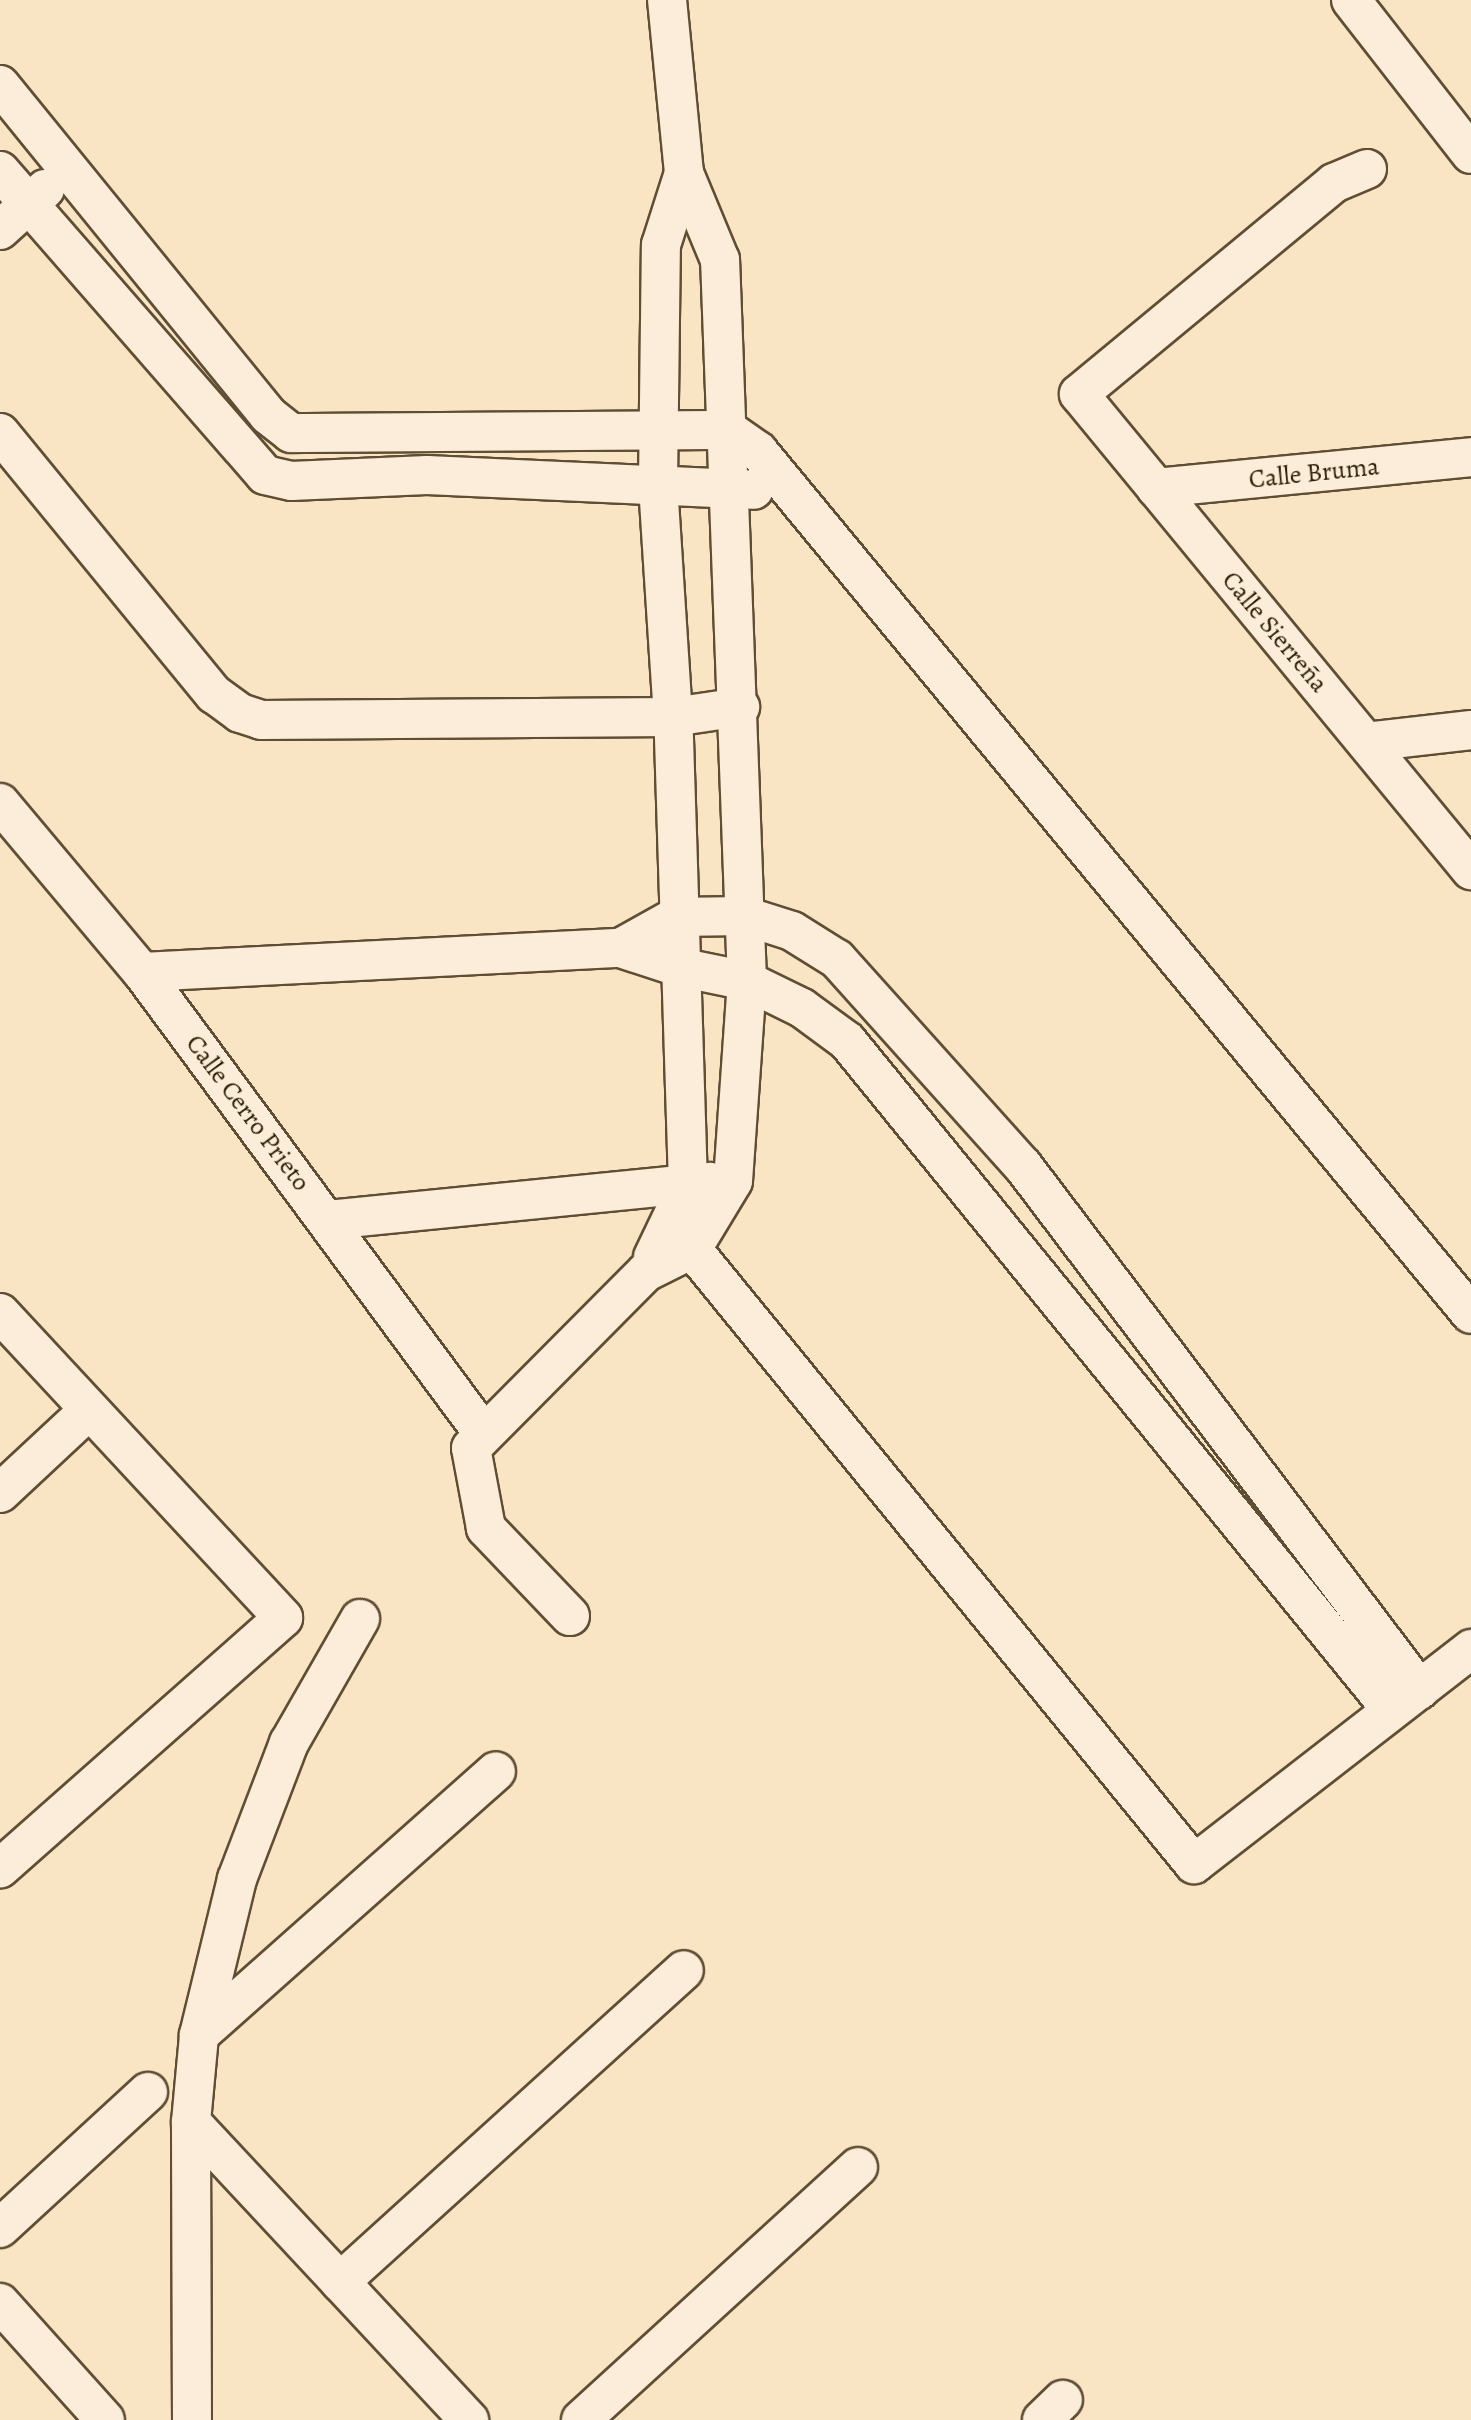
<!DOCTYPE html>
<html>
<head>
<meta charset="utf-8">
<style>
  body { margin:0 }
  #map { position:relative; width:1471px; height:2420px; overflow:hidden; background:#f9e4c4; font-family:Alegreya,serif }
  div>[style] { position:absolute }
  .roads { filter:drop-shadow(2px 0 #604e34) drop-shadow(-2px 0 #604e34) drop-shadow(0 2px #604e34) drop-shadow(0 -2px #604e34) }
  .street>* { height:38px; margin:-19px; padding:0 19px; transform-origin:19px; border-radius:19px; background:#fbedd9 }
  span { translate:-50% -50%; white-space:nowrap; text-align:center; line-height:1.15; -webkit-text-stroke:6px #fbedd9; paint-order:stroke }
  .street-label { font-size:26px; color:#2d1c04 }
</style>
</head>
<body>
<div id="map">
  <div class="roads">
    <div class="street">
      <i style="left:1351px;top:0;width:195px;rotate:52.1deg"></i>
      <i style="left:0;top:85px;width:425px;rotate:50.9deg"></i>
      <i style="left:268px;top:415px;width:29px;rotate:38deg"></i>
      <i style="left:291px;top:433px;width:437px;rotate:-0.4deg"></i>
      <i style="left:728px;top:430px;width:37px;rotate:35deg"></i>
      <i style="left:758px;top:451px;width:1119px;rotate:50.44deg"></i>
      <i style="left:1367px;top:169px;width:36px;rotate:157deg"></i>
      <i style="left:1334px;top:183px;width:331px;rotate:140.4deg"></i>
      <i style="left:1079px;top:394px;width:617px;rotate:50.53deg"></i>
      <i style="left:0;top:171px;width:403px;rotate:48.9deg"></i>
      <i style="left:265px;top:475px;width:27px;rotate:13deg"></i>
      <i style="left:291px;top:481px;width:136px;rotate:-2.5deg"></i>
      <i style="left:427px;top:475px;width:327px;rotate:2.6deg"></i>
      <i style="left:0;top:230px;width:61px;rotate:-42.3deg"></i>
      <i style="left:0;top:433px;width:338px;rotate:50.7deg"></i>
      <i style="left:214px;top:694px;width:32px;rotate:36deg"></i>
      <i style="left:240px;top:713px;width:22px;rotate:18deg"></i>
      <i style="left:261px;top:720px;width:412px;rotate:-0.4deg"></i>
      <i style="left:673px;top:717px;width:68px;rotate:-8.5deg"></i>
      <i style="left:1156px;top:488px;width:317px;rotate:-5.6deg"></i>
      <i style="left:1366px;top:742px;width:106px;rotate:-6.5deg"></i>
      <i style="left:0;top:803px;width:221px;rotate:50deg"></i>
      <i style="left:142px;top:972px;width:573px;rotate:53.51deg"></i>
      <i style="left:620px;top:948px;width:64px;rotate:-29deg"></i>
      <i style="left:676px;top:917px;width:69px;rotate:-0.8deg"></i>
      <i style="left:745px;top:916px;width:49px;rotate:17.7deg"></i>
      <i style="left:792px;top:931px;width:53px;rotate:31.9deg"></i>
      <i style="left:837px;top:959px;width:278px;rotate:48.1deg"></i>
      <i style="left:1023px;top:1166px;width:657px;rotate:52.85deg"></i>
      <i style="left:142px;top:972px;width:479px;rotate:-2.9deg"></i>
      <i style="left:620px;top:948px;width:62px;rotate:17.9deg"></i>
      <i style="left:679px;top:967px;width:69px;rotate:11.6deg"></i>
      <i style="left:747px;top:981px;width:61px;rotate:26.1deg"></i>
      <i style="left:802px;top:1008px;width:56px;rotate:36.3deg"></i>
      <i style="left:847px;top:1041px;width:861px;rotate:50.84deg"></i>
      <i style="left:328px;top:1220px;width:384px;rotate:-5.7deg"></i>
      <i style="left:669px;top:1238px;width:25px;rotate:26deg"></i>
      <i style="left:692px;top:1249px;width:794px;rotate:50.78deg"></i>
      <i style="left:1194px;top:1864px;width:351px;rotate:-37.8deg"></i>
      <i style="left:653px;top:1257px;width:81px;rotate:-64.4deg"></i>
      <i style="left:688px;top:1184px;width:467px;rotate:-91.8deg"></i>
      <i style="left:673px;top:717px;width:234px;rotate:-93.7deg"></i>
      <i style="left:658px;top:483px;width:238px;rotate:-89.3deg"></i>
      <i style="left:661px;top:245px;width:76px;rotate:-72.3deg"></i>
      <i style="left:0;top:1313px;width:416px;rotate:47.1deg"></i>
      <i style="left:283px;top:1618px;width:378px;rotate:138.5deg"></i>
      <i style="left:0;top:1493px;width:119px;rotate:-43deg"></i>
      <i style="left:570px;top:1616px;width:122px;rotate:-133.7deg"></i>
      <i style="left:486px;top:1528px;width:81px;rotate:-100.6deg"></i>
      <i style="left:471px;top:1448px;width:248px;rotate:-45.2deg"></i>
      <i style="left:646px;top:1272px;width:51px;rotate:-26.6deg"></i>
      <i style="left:692px;top:1249px;width:79px;rotate:-58.9deg"></i>
      <i style="left:733px;top:1181px;width:200px;rotate:-86deg"></i>
      <i style="left:747px;top:981px;width:722px;rotate:-92.14deg"></i>
      <i style="left:720px;top:260px;width:94px;rotate:-112.5deg"></i>
      <i style="left:684px;top:173px;width:174px;rotate:-95.6deg"></i>
      <i style="left:199px;top:2035px;width:397px;rotate:-41.6deg"></i>
      <i style="left:191px;top:2122px;width:408px;rotate:47deg"></i>
      <i style="left:0;top:2228px;width:201px;rotate:-42.6deg"></i>
      <i style="left:340px;top:2282px;width:464px;rotate:-42.2deg"></i>
      <i style="left:0;top:2303px;width:157px;rotate:48.1deg"></i>
      <i style="left:192px;top:2420px;width:298px;rotate:-90.2deg"></i>
      <i style="left:191px;top:2122px;width:87px;rotate:-84.7deg"></i>
      <i style="left:199px;top:2035px;width:161px;rotate:-76.3deg"></i>
      <i style="left:237px;top:1879px;width:146px;rotate:-69.1deg"></i>
      <i style="left:289px;top:1743px;width:143px;rotate:-60.2deg"></i>
      <i style="left:581px;top:2420px;width:375px;rotate:-42.4deg"></i>
      <i style="left:1042px;top:2420px;width:29px;rotate:-44deg"></i>
    </div>
  </div>
  <div class="street-label">
    <span style="left:1314px;top:473px;rotate:-6deg">Calle Bruma</span>
    <span style="left:1275px;top:632px;rotate:50deg">Calle Sierreña</span>
    <span style="left:248px;top:1113px;rotate:53deg">Calle Cerro Prieto</span>
  </div>
</div>
</body>
</html>
